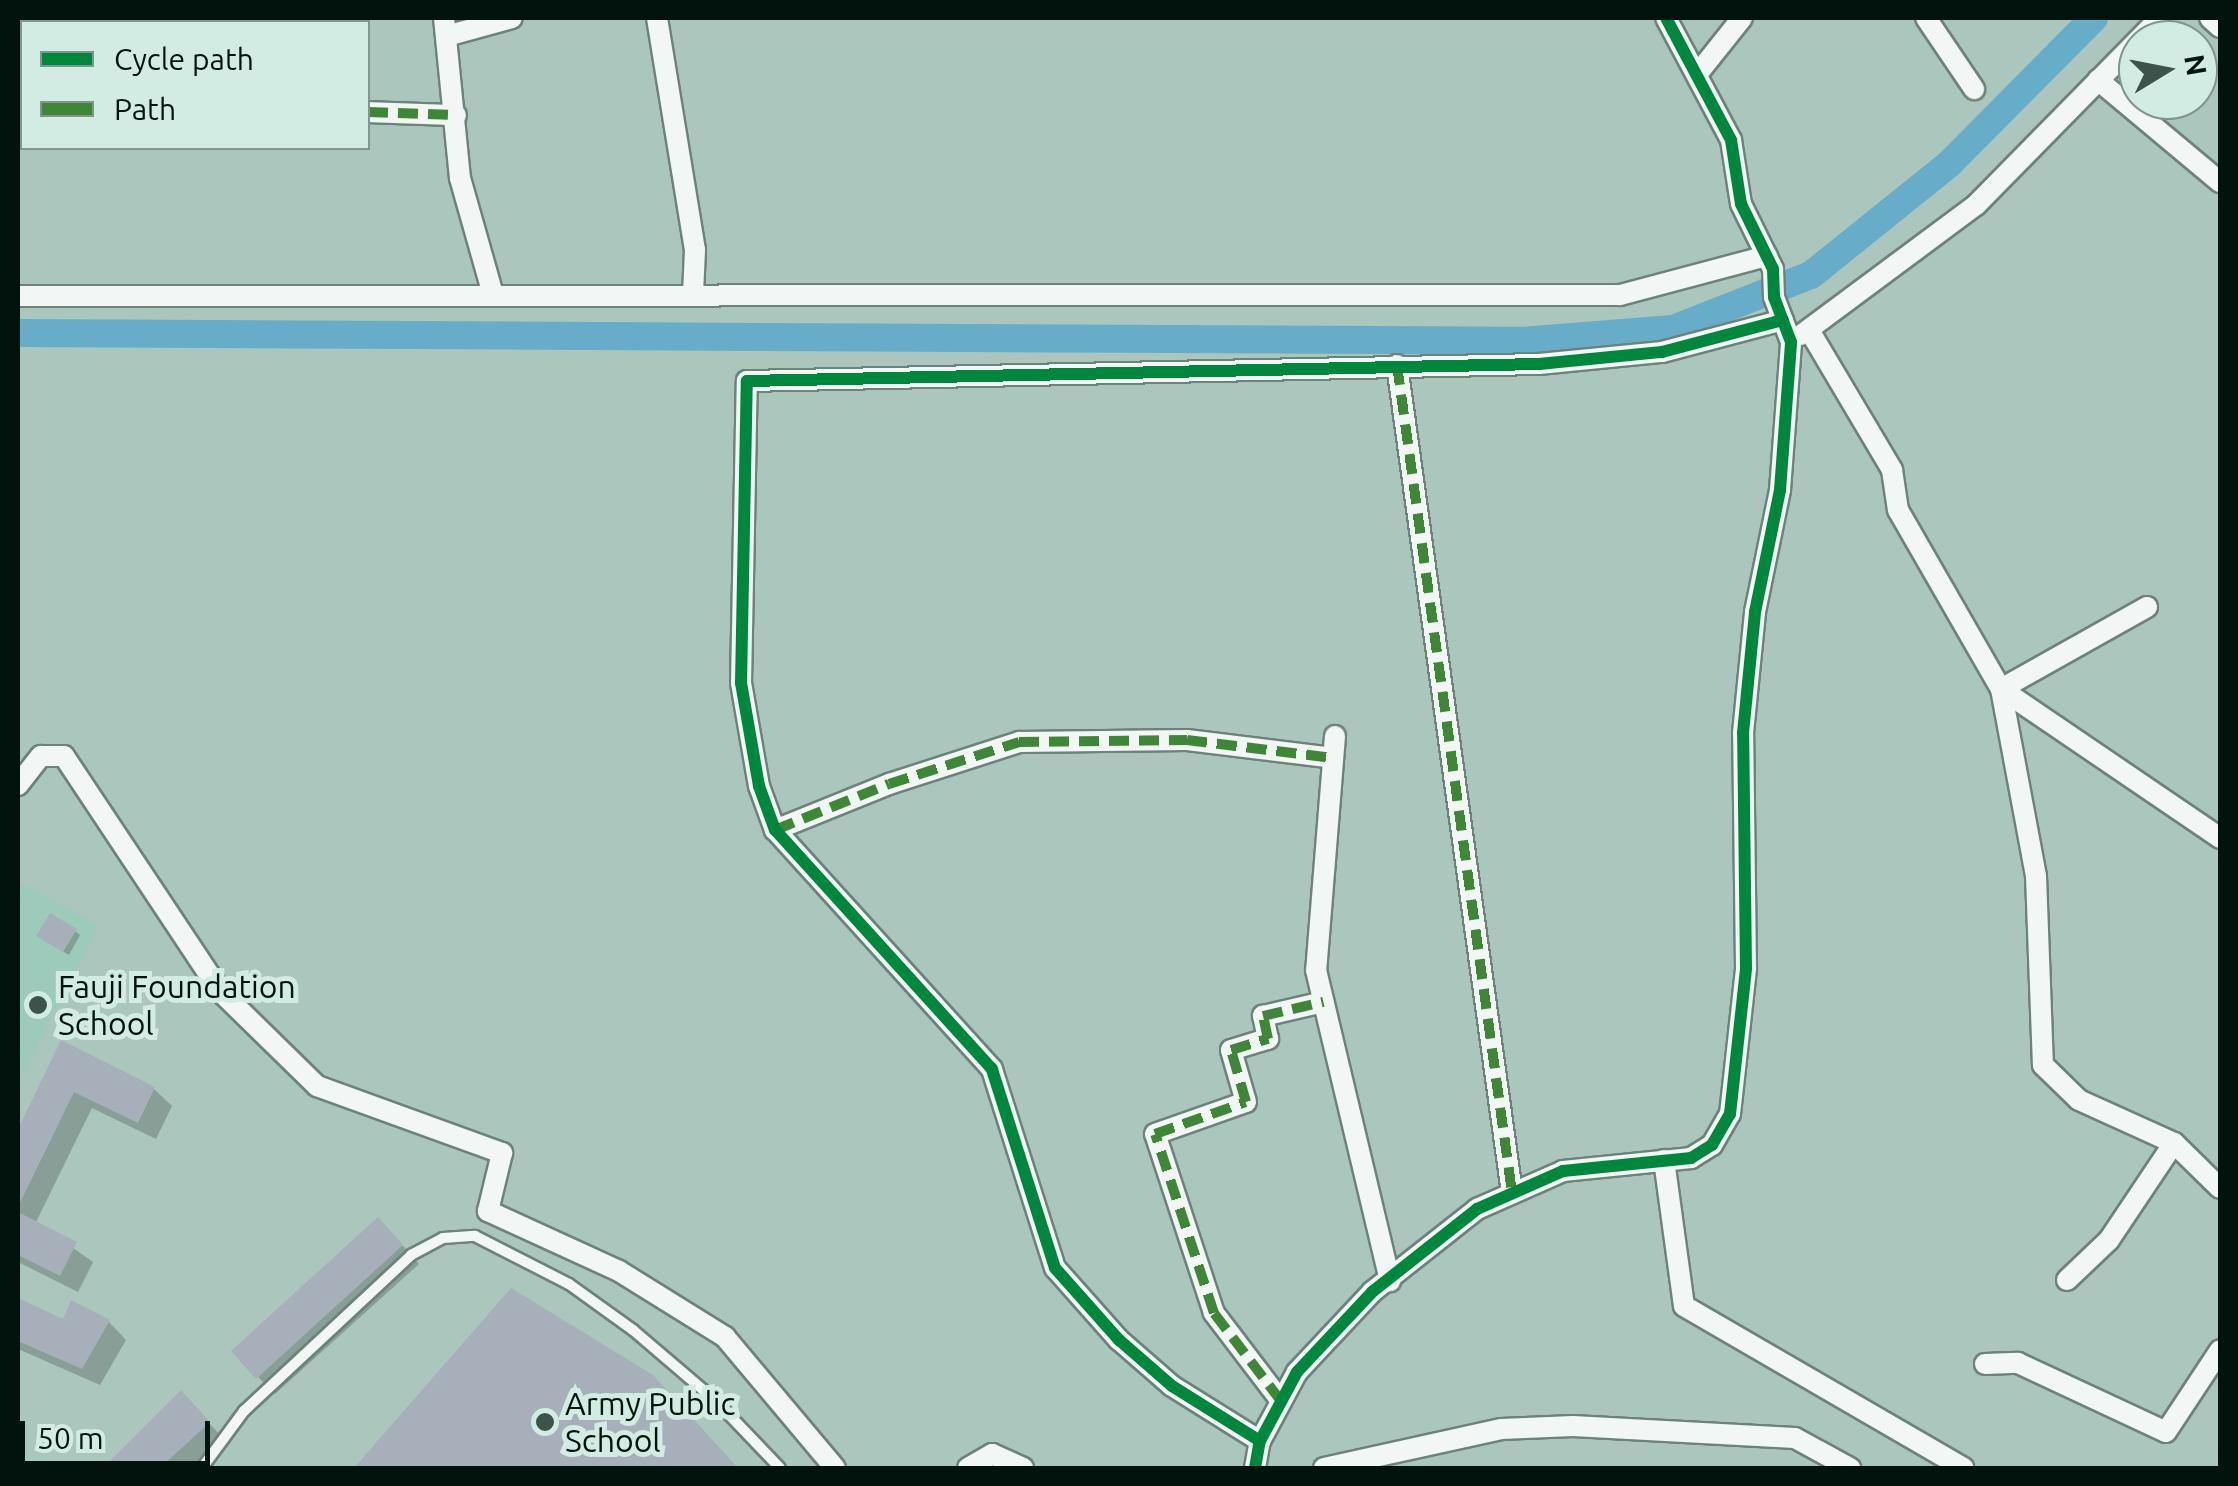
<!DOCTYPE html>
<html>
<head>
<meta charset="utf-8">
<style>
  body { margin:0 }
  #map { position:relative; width:2238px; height:1486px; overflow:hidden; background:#aac6bd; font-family:Ubuntu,sans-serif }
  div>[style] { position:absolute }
  .built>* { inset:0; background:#9ccabb }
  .shadow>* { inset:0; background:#0003 }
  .canal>* { height:28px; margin:-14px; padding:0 14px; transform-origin:14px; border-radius:14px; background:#67acc9 }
  .building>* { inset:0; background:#a7b0ba }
  .roads { filter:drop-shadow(2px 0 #6c827b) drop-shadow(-2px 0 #6c827b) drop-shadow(0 2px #6c827b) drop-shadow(0 -2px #6c827b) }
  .service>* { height:10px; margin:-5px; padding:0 5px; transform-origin:5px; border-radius:5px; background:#f2f6f5 }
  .minor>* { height:20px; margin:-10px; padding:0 10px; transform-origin:10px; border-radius:10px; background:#f2f6f5 }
  .quiet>* { height:10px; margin-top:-5px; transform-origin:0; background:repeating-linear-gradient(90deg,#3e8736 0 20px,transparent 0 30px) }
  .cycleway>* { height:12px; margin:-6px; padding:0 6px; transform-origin:6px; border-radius:6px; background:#00873e }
  .dots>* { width:28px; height:28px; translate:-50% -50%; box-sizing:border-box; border:5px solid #d3ece3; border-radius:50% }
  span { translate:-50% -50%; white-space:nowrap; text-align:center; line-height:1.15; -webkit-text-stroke:10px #d3ece3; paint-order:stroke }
  .poi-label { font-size:32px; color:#02130e }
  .left { translate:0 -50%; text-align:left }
  .frame { position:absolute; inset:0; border:20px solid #02130e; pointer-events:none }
  .legend { position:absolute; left:20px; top:20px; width:350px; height:130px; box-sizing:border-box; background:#d3ece3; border:2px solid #7f958e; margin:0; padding:12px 18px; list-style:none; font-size:30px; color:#02130e }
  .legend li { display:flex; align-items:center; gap:20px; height:50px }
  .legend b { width:50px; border:2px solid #7f958e }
  .north { position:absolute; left:2118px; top:20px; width:100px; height:100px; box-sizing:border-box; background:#d3ece3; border:2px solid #7f958e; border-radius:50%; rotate:80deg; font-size:28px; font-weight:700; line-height:40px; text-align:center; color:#02130e }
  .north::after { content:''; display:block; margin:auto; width:35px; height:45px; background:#3d524b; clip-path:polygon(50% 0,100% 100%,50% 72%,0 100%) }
  .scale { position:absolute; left:20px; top:1421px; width:190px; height:45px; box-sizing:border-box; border:5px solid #02130e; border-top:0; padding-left:12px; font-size:30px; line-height:35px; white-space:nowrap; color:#02130e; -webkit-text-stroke:8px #d3ece3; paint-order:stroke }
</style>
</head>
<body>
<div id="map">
  <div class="built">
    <i style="clip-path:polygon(18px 881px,98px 926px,18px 1083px)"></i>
  </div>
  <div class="shadow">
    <i style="clip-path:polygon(75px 931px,80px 935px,69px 955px,44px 940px)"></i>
    <i style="clip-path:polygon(62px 1044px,154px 1089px,172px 1106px,156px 1139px,92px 1108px,36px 1222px,93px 1262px,78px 1292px,18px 1262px,18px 1131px)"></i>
    <i style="clip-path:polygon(396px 1238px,419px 1264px,275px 1394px,258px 1377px)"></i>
    <i style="clip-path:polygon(512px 1291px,671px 1396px,736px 1468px,357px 1468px)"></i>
    <i style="clip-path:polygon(18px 1301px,64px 1323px,109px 1322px,126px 1340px,100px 1385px,18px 1349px)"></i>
    <i style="clip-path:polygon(181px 1394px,226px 1441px,196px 1468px,106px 1468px)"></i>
  </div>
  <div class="canal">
    <i style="left:18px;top:333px;width:1503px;rotate:0.3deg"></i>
    <i style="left:1521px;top:341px;width:152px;rotate:-4.5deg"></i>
    <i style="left:1673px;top:329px;width:148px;rotate:-21.4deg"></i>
    <i style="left:1811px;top:275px;width:177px;rotate:-38.8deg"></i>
    <i style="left:1949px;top:164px;width:206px;rotate:-45.2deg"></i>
  </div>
  <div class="building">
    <i style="clip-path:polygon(50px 913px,77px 929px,63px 952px,36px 936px)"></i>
    <i style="clip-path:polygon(61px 1040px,155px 1087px,138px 1123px,74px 1092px,18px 1207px,18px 1129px)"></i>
    <i style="clip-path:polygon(18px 1212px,77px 1242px,60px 1276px,18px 1255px)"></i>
    <i style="clip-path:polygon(378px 1217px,403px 1245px,256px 1379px,231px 1351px)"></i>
    <i style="clip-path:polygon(511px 1288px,653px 1375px,738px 1468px,354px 1468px)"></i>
    <i style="clip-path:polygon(18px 1298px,63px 1319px,71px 1300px,110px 1320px,82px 1369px,18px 1341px)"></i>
    <i style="clip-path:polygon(181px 1390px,210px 1422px,160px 1468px,103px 1468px)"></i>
  </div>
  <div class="roads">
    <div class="service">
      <i style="left:202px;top:1468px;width:71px;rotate:-53.6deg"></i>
      <i style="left:244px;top:1411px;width:229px;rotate:-43deg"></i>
      <i style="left:411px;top:1255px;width:36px;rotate:-28deg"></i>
      <i style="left:443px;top:1238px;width:32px;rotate:-4deg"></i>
      <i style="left:475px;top:1236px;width:106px;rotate:27.1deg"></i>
      <i style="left:569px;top:1284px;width:79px;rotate:35.7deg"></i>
      <i style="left:633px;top:1330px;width:108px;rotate:40.5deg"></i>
      <i style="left:715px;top:1400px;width:94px;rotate:46.3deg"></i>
    </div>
    <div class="minor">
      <i style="left:444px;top:18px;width:161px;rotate:84.3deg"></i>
      <i style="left:460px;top:178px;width:117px;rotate:74.2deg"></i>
      <i style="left:657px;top:18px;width:235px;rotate:80.7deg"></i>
      <i style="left:695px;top:250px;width:44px;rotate:92.6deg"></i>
      <i style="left:1926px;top:18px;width:86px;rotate:55.9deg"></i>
      <i style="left:2210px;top:18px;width:13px;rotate:42deg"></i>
      <i style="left:18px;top:33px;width:15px;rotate:-82deg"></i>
      <i style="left:450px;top:35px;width:64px;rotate:-15.3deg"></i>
      <i style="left:1699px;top:72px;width:69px;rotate:-51.5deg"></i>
      <i style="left:2098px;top:80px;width:159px;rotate:39.9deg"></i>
      <i style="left:368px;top:112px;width:88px;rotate:2deg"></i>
      <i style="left:18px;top:296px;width:1602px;rotate:-0.04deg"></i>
      <i style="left:1620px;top:295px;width:152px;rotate:-14.9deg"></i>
      <i style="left:1809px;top:330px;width:163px;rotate:59.3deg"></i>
      <i style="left:1892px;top:470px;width:40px;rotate:81.5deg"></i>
      <i style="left:1898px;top:510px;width:207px;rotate:60.1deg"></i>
      <i style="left:2001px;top:689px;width:190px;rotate:79.4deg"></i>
      <i style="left:2036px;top:876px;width:189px;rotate:87.9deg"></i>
      <i style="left:2043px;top:1065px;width:50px;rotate:44.2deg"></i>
      <i style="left:2079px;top:1100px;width:104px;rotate:24.4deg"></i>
      <i style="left:2174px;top:1143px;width:64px;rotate:44.4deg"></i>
      <i style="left:1801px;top:335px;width:218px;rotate:-36.6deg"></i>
      <i style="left:1976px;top:205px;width:262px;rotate:-45.5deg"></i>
      <i style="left:1397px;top:365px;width:836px;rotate:82.09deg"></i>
      <i style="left:2147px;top:607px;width:167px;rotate:150.7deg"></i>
      <i style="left:2001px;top:689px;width:265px;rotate:34.2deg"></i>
      <i style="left:1335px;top:736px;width:235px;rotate:94.6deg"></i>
      <i style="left:1316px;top:970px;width:320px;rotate:76.6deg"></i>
      <i style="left:18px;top:785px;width:37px;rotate:-52deg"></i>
      <i style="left:41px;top:756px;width:23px"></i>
      <i style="left:64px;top:756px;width:282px;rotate:56.4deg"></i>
      <i style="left:220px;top:991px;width:136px;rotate:44.4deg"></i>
      <i style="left:317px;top:1086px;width:197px;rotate:19.9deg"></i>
      <i style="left:502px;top:1153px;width:60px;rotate:103.6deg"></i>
      <i style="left:488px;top:1211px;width:144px;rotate:24.6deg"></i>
      <i style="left:619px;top:1271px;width:125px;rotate:31.9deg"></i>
      <i style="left:725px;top:1337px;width:171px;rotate:50deg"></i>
      <i style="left:775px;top:830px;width:123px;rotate:-22deg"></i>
      <i style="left:889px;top:784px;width:137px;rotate:-17.9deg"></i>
      <i style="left:1019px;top:742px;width:168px;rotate:-0.7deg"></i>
      <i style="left:1187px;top:740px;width:147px;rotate:7deg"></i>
      <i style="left:1664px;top:1160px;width:147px;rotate:82.2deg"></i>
      <i style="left:1684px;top:1306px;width:323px;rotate:30.1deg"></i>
      <i style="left:2067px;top:1280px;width:58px;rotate:-43.6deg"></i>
      <i style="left:2109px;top:1240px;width:117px;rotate:-56.2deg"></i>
      <i style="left:1985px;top:1364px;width:33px;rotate:-2deg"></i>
      <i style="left:2018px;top:1363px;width:163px;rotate:25deg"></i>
      <i style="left:2166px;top:1432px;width:98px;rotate:-56.6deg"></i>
      <i style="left:1281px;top:1401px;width:111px;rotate:-127.3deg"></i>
      <i style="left:1214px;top:1313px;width:188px;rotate:-108.2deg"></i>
      <i style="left:1155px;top:1134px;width:96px;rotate:-19.4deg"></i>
      <i style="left:1246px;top:1102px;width:54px;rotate:-106.1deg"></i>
      <i style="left:1231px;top:1050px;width:39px;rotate:-17deg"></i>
      <i style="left:1268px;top:1039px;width:24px;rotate:-102deg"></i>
      <i style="left:1263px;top:1016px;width:62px;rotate:-13.1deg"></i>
      <i style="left:1260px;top:1441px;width:104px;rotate:-148deg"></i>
      <i style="left:1172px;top:1386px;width:70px;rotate:-139deg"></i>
      <i style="left:1119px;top:1340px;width:96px;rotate:-131.6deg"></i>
      <i style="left:1055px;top:1268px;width:209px;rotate:-107.6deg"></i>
      <i style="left:992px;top:1069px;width:323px;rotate:-132.2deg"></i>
      <i style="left:775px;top:830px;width:47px;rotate:-110deg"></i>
      <i style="left:759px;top:786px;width:105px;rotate:-99.9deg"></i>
      <i style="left:741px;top:683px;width:302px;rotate:-88.9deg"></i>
      <i style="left:747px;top:381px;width:792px;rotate:-1.23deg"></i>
      <i style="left:1539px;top:364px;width:124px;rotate:-5.6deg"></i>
      <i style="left:1662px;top:352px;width:125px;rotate:-14.8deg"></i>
      <i style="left:968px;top:1468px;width:28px;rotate:-30deg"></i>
      <i style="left:992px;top:1454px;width:34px;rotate:24deg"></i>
      <i style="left:1255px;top:1468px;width:27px;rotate:-80deg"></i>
      <i style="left:1260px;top:1441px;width:78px;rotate:-61.8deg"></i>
      <i style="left:1297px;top:1372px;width:110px;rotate:-46.8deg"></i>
      <i style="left:1372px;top:1292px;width:134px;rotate:-38.3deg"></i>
      <i style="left:1477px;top:1209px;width:94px;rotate:-23.8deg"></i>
      <i style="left:1563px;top:1171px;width:129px;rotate:-5.8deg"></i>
      <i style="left:1691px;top:1158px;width:25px;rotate:-32deg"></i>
      <i style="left:1712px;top:1145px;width:36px;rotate:-60deg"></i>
      <i style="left:1730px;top:1114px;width:147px;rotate:-83.7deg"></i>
      <i style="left:1746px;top:968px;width:235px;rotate:-90.7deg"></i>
      <i style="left:1743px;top:733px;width:122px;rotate:-84.3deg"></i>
      <i style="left:1755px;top:612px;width:125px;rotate:-78.4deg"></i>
      <i style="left:1780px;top:490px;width:148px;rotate:-85.7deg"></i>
      <i style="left:1791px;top:342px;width:48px;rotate:-110.7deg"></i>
      <i style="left:1774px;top:297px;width:28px;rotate:-92deg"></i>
      <i style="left:1773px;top:269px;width:72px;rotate:-116.2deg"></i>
      <i style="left:1741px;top:204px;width:65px;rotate:-98.9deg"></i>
      <i style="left:1731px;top:140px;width:138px;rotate:-118deg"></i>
      <i style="left:1324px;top:1468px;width:181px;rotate:-12.4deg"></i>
      <i style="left:1501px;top:1429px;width:72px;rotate:-2.4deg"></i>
      <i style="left:1573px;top:1426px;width:222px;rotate:3.1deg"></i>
      <i style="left:1795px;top:1438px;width:63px;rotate:28.6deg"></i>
    </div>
  </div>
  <div class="quiet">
    <i style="left:18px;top:35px;width:4px"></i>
    <i style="left:368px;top:112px;width:88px;rotate:2deg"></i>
    <i style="left:1397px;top:365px;width:836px;rotate:82.09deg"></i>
    <i style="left:775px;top:830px;width:123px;rotate:-22deg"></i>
    <i style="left:889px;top:784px;width:137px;rotate:-17.9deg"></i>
    <i style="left:1019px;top:742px;width:168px;rotate:-0.7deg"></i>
    <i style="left:1187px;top:740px;width:147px;rotate:7deg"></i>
    <i style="left:1281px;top:1401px;width:111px;rotate:-127.3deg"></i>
    <i style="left:1214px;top:1313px;width:188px;rotate:-108.2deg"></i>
    <i style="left:1155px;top:1134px;width:96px;rotate:-19.4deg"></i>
    <i style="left:1246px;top:1102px;width:54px;rotate:-106.1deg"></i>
    <i style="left:1231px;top:1050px;width:39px;rotate:-17deg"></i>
    <i style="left:1268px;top:1039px;width:24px;rotate:-102deg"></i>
    <i style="left:1263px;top:1016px;width:62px;rotate:-13.1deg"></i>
  </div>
  <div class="cycleway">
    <i style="left:1260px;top:1441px;width:104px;rotate:-148deg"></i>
    <i style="left:1172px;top:1386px;width:70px;rotate:-139deg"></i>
    <i style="left:1119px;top:1340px;width:96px;rotate:-131.6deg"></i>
    <i style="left:1055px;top:1268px;width:209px;rotate:-107.6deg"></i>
    <i style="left:992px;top:1069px;width:323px;rotate:-132.2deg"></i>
    <i style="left:775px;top:830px;width:47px;rotate:-110deg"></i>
    <i style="left:759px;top:786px;width:105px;rotate:-99.9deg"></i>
    <i style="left:741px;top:683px;width:302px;rotate:-88.9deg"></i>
    <i style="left:747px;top:381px;width:792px;rotate:-1.23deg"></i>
    <i style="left:1539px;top:364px;width:124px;rotate:-5.6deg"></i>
    <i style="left:1662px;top:352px;width:125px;rotate:-14.8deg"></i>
    <i style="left:1255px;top:1468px;width:27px;rotate:-80deg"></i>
    <i style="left:1260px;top:1441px;width:78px;rotate:-61.8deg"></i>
    <i style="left:1297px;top:1372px;width:110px;rotate:-46.8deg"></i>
    <i style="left:1372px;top:1292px;width:134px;rotate:-38.3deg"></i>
    <i style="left:1477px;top:1209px;width:94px;rotate:-23.8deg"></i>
    <i style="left:1563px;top:1171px;width:129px;rotate:-5.8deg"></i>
    <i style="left:1691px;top:1158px;width:25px;rotate:-32deg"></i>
    <i style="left:1712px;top:1145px;width:36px;rotate:-60deg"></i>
    <i style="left:1730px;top:1114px;width:147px;rotate:-83.7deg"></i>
    <i style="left:1746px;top:968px;width:235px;rotate:-90.7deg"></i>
    <i style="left:1743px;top:733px;width:122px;rotate:-84.3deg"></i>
    <i style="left:1755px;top:612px;width:125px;rotate:-78.4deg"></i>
    <i style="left:1780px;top:490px;width:148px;rotate:-85.7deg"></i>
    <i style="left:1791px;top:342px;width:48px;rotate:-110.7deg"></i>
    <i style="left:1774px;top:297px;width:28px;rotate:-92deg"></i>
    <i style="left:1773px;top:269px;width:72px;rotate:-116.2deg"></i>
    <i style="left:1741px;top:204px;width:65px;rotate:-98.9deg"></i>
    <i style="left:1731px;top:140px;width:138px;rotate:-118deg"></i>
  </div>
  <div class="dots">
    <i style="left:38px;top:1005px;background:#3d524b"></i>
    <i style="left:545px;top:1422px;background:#3d524b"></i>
  </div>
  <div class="poi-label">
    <span class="left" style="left:58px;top:1005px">Fauji Foundation<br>School</span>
    <span class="left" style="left:565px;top:1422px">Army Public<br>School</span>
  </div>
  <div class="frame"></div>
  <ul class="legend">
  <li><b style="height:12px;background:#00873e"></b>Cycle path</li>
  <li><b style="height:12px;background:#3e8736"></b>Path</li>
  </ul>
  <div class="north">N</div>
  <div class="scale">50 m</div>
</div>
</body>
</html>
